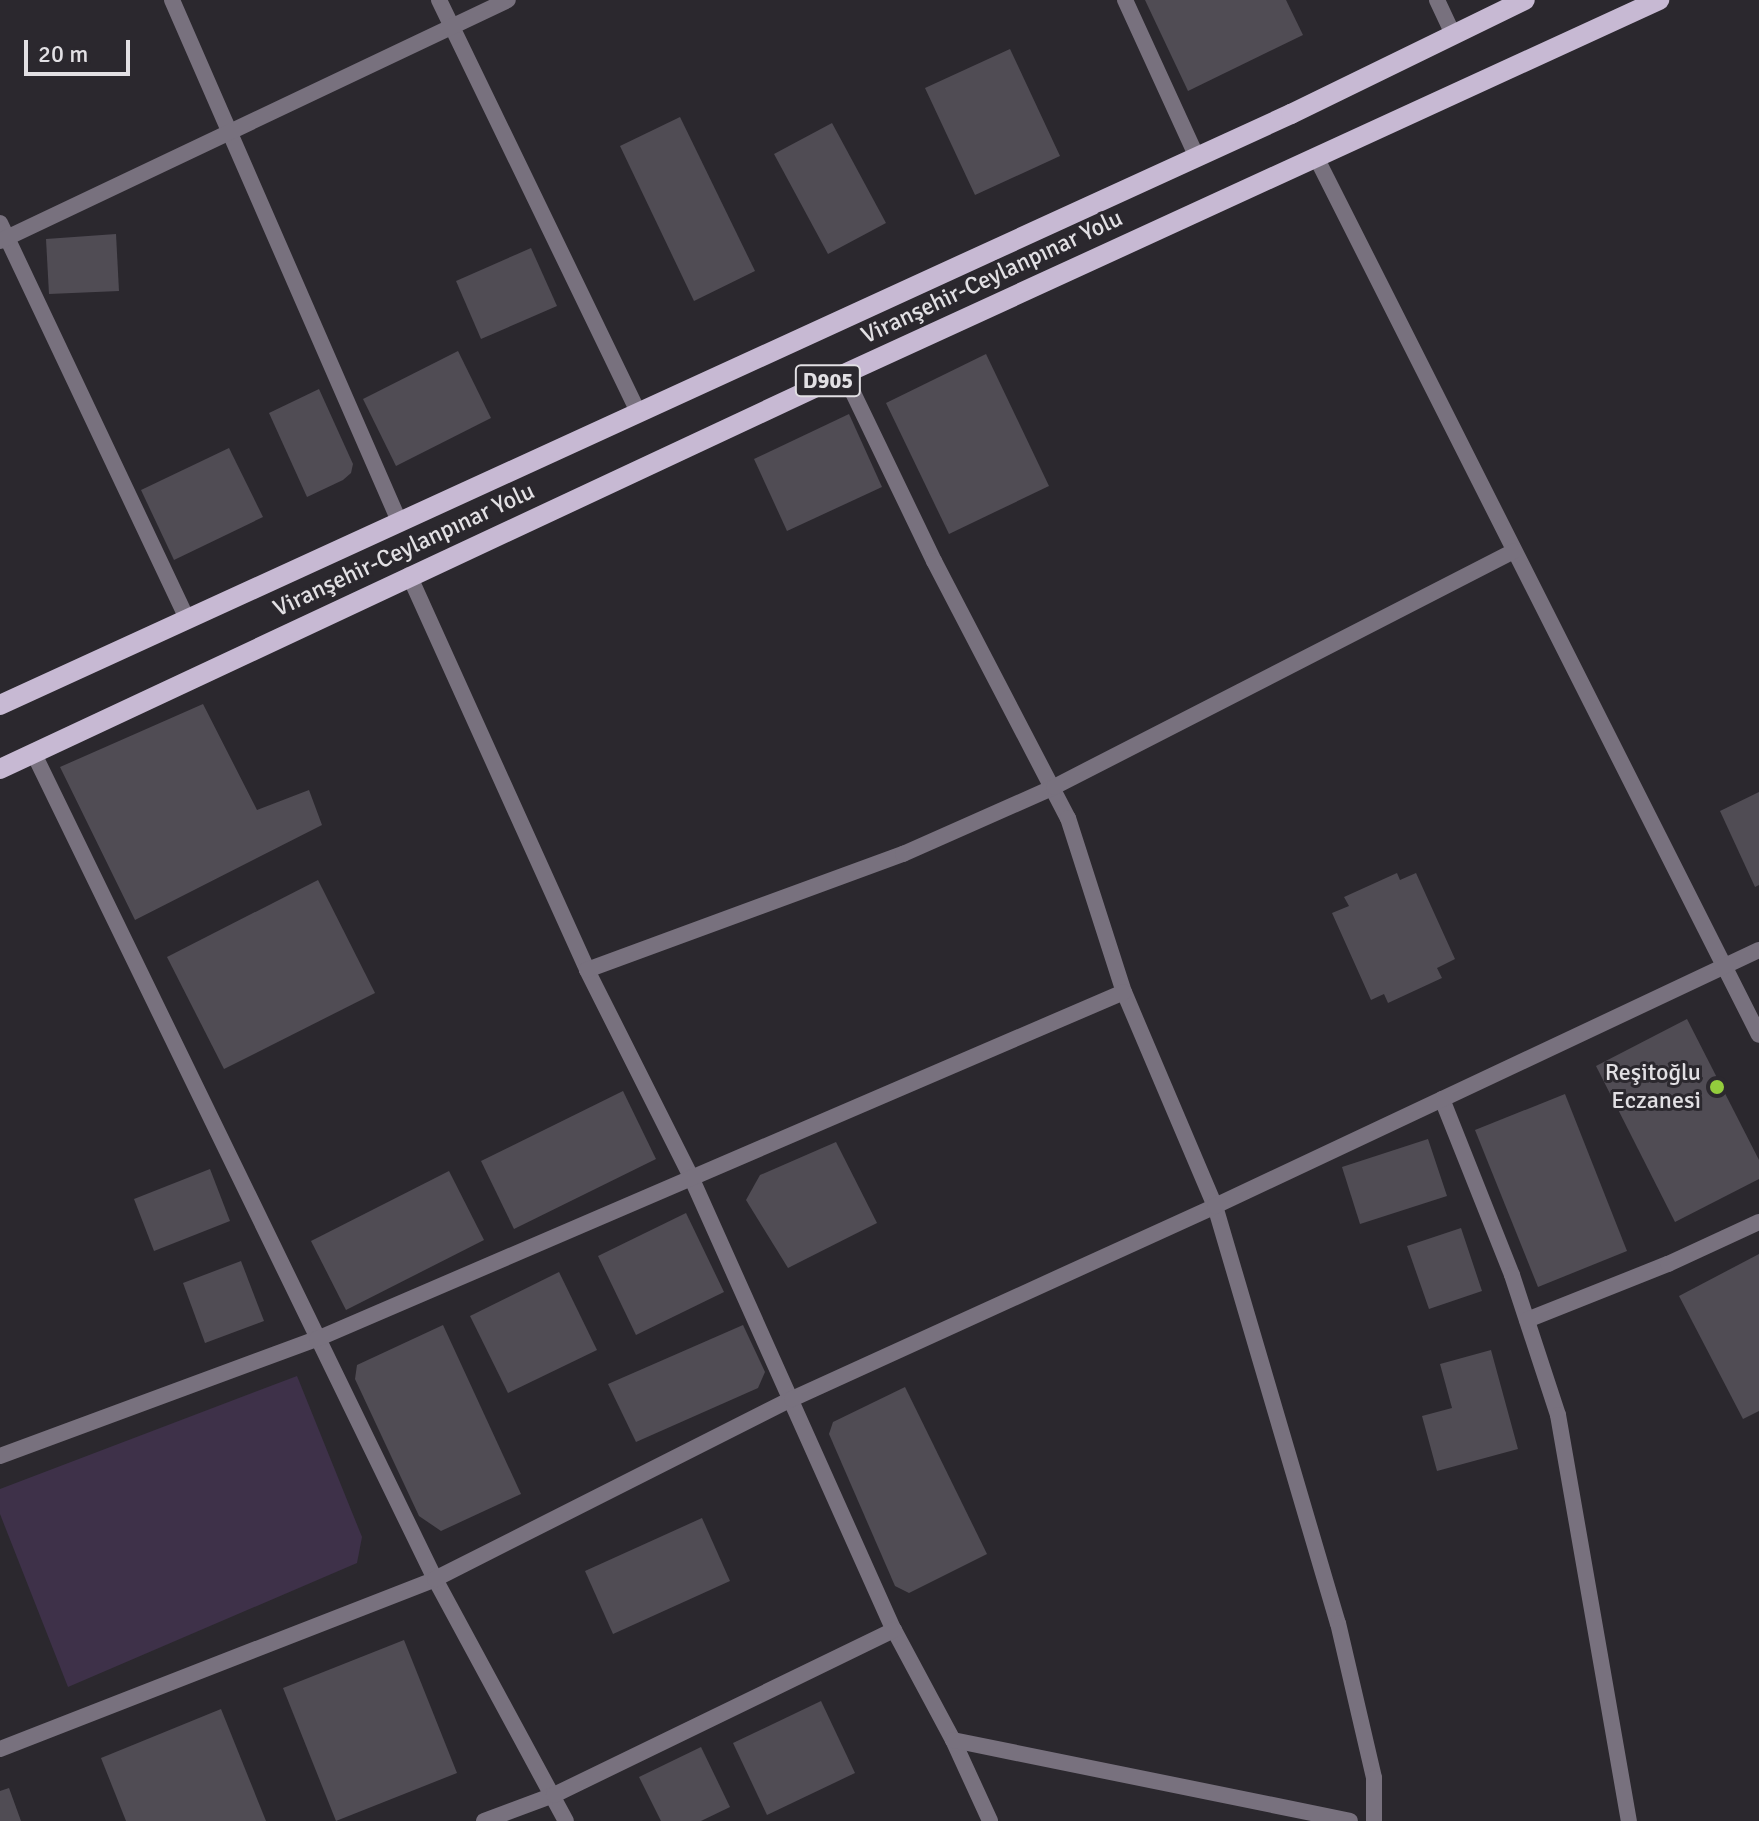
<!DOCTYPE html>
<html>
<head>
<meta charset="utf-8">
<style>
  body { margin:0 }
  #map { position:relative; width:1759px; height:1821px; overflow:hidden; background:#2b282e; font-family:Signika,sans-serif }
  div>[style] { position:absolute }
  .green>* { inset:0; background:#3e3149 }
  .building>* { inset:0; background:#504c54 }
  .minor>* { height:16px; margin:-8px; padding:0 8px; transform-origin:8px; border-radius:8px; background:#78717e }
  .primary>* { height:20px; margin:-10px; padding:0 10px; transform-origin:10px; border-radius:10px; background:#c7b9d3 }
  .dots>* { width:22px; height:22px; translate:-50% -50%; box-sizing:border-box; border:4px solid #2b282e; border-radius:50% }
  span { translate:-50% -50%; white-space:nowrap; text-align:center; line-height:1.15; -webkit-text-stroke:6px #2b282e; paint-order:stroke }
  .shield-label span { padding:2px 6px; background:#2b282e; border:2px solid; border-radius:6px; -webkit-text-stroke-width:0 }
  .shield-label { font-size:22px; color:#e2e0e4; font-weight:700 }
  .street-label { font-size:24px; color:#e2e0e4 }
  .poi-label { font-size:24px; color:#e2e0e4 }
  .right { translate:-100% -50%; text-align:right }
  .scale { position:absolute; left:24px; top:40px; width:106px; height:36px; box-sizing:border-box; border:4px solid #e2e0e4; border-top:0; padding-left:10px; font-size:24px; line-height:28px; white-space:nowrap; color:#e2e0e4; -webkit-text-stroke:6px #2b282e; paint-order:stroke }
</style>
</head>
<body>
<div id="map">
  <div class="green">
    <i style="clip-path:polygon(297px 1376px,362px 1537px,357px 1563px,68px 1687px,0 1514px,0 1489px)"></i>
  </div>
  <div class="building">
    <i style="clip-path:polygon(1145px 0,1286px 0,1303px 35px,1188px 91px)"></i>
    <i style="clip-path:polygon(1010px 49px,1060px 156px,975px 195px,925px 88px)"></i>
    <i style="clip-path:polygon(680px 117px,755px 271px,694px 301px,620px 146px)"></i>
    <i style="clip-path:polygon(832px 123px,886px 223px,828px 254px,774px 154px)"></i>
    <i style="clip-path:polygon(116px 234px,119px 291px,49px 294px,46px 239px)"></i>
    <i style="clip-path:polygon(531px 248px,557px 306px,481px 339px,456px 281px)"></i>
    <i style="clip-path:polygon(458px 351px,491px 418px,396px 466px,363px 399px)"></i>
    <i style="clip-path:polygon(986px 354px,1049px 486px,949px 534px,886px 403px)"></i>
    <i style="clip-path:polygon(319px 389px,353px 464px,351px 473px,343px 480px,307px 497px,269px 413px)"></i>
    <i style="clip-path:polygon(849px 414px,882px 487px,787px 531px,754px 459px)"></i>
    <i style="clip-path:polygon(229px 448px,263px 517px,174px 560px,141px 490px)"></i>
    <i style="clip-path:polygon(203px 704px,257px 810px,309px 790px,322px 825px,135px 920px,60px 767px)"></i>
    <i style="clip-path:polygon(1759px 792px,1759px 885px,1755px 887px,1720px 811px)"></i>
    <i style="clip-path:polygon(1397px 873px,1400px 880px,1416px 873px,1455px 959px,1437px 968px,1442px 978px,1388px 1003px,1384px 994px,1371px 1000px,1332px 913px,1349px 906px,1344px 897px)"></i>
    <i style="clip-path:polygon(318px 880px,375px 993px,224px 1069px,167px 957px)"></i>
    <i style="clip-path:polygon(1687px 1019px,1759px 1160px,1759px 1179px,1675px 1222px,1596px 1066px)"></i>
    <i style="clip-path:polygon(623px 1091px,656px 1159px,514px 1229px,481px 1161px)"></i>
    <i style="clip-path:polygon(1565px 1094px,1627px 1251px,1538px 1287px,1475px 1130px)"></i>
    <i style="clip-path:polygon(1428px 1139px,1447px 1196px,1360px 1224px,1342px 1167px)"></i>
    <i style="clip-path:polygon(836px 1142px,877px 1223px,788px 1268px,746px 1200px,760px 1175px)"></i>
    <i style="clip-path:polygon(210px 1169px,230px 1221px,154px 1251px,134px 1199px)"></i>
    <i style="clip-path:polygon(449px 1171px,484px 1240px,346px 1310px,311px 1241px)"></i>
    <i style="clip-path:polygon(686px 1213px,724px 1292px,636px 1335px,598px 1256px)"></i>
    <i style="clip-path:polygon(1461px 1228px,1482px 1291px,1429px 1309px,1407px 1246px)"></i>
    <i style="clip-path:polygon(1759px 1254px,1759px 1411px,1743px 1419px,1679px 1296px)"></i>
    <i style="clip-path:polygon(241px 1261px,264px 1321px,205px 1343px,183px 1283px)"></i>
    <i style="clip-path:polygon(559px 1272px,597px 1350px,508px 1393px,470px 1316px)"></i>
    <i style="clip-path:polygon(443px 1325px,521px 1494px,441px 1531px,419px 1516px,355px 1379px,357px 1365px)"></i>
    <i style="clip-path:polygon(743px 1325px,765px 1372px,758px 1388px,636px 1442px,608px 1384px)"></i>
    <i style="clip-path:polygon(1491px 1350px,1518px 1449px,1437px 1471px,1422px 1416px,1452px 1408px,1440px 1364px)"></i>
    <i style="clip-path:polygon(905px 1387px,987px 1554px,909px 1593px,895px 1586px,829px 1434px,833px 1422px)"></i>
    <i style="clip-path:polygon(702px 1518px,730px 1581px,613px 1634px,585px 1571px)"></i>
    <i style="clip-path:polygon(404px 1640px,457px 1773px,336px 1821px,283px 1688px)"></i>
    <i style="clip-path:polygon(821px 1701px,855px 1773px,767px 1815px,733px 1743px)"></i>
    <i style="clip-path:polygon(221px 1709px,266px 1821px,126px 1821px,101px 1758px)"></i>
    <i style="clip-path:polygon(701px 1747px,730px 1807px,701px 1821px,661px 1821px,639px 1777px)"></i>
    <i style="clip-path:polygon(9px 1788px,21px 1821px,0 1821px,0 1791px)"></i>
  </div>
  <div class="minor">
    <i style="left:172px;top:0;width:568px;rotate:66.46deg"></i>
    <i style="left:439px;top:0;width:457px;rotate:64.2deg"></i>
    <i style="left:1125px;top:0;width:173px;rotate:65.4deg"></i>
    <i style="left:1437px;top:0;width:38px;rotate:65deg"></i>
    <i style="left:1316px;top:157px;width:983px;rotate:63.23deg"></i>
    <i style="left:0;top:223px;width:437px;rotate:64.7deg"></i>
    <i style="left:0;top:241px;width:562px;rotate:-25.38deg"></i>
    <i style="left:844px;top:374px;width:208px;rotate:64.3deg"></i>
    <i style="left:934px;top:561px;width:290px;rotate:62.5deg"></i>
    <i style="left:1068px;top:818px;width:183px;rotate:72.2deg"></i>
    <i style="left:1124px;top:992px;width:233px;rotate:67deg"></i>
    <i style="left:1215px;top:1206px;width:435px;rotate:73.6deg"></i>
    <i style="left:1338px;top:1623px;width:159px;rotate:76.9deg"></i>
    <i style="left:1374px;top:1778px;width:43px;rotate:90deg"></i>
    <i style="left:409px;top:575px;width:433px;rotate:65.7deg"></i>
    <i style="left:587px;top:970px;width:232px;rotate:63.3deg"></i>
    <i style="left:691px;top:1177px;width:496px;rotate:65.9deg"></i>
    <i style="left:894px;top:1630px;width:125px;rotate:61.8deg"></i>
    <i style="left:953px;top:1740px;width:89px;rotate:65.4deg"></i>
    <i style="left:34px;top:754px;width:917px;rotate:64.08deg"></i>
    <i style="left:435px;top:1579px;width:275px;rotate:61.6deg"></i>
    <i style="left:587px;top:970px;width:337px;rotate:-20.2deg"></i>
    <i style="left:903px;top:854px;width:165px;rotate:-23.9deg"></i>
    <i style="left:1054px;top:787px;width:517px;rotate:-27.16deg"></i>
    <i style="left:1442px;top:1099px;width:189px;rotate:68.3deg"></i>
    <i style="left:1512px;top:1275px;width:147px;rotate:71.8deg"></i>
    <i style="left:1558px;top:1415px;width:412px;rotate:80.1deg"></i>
    <i style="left:1527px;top:1320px;width:152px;rotate:-21.7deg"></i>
    <i style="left:1668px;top:1264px;width:100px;rotate:-24.8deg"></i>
    <i style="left:0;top:1456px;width:338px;rotate:-20.3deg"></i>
    <i style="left:317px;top:1339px;width:878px;rotate:-23.27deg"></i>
    <i style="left:953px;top:1740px;width:405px;rotate:11.5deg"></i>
    <i style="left:0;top:1749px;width:467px;rotate:-21.3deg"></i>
    <i style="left:435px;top:1579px;width:400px;rotate:-26.8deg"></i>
    <i style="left:792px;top:1399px;width:465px;rotate:-24.5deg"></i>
    <i style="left:1215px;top:1206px;width:601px;rotate:-25.2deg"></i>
    <i style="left:484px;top:1821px;width:75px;rotate:-20.4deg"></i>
    <i style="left:554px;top:1795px;width:378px;rotate:-25.9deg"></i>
  </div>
  <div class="primary">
    <i style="left:0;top:705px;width:1420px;rotate:-24.6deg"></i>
    <i style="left:1291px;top:114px;width:260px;rotate:-26deg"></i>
    <i style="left:0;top:769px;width:932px;rotate:-25.08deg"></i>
    <i style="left:844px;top:374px;width:897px;rotate:-24.65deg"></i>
  </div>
  <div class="dots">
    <i style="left:1717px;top:1087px;background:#93cc3d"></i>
  </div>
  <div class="shield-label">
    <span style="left:828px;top:381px">D905</span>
  </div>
  <div class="street-label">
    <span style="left:992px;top:277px;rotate:-25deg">Viranşehir-Ceylanpınar Yolu</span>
    <span style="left:404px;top:550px;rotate:-25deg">Viranşehir-Ceylanpınar Yolu</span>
  </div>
  <div class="poi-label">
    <span class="right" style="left:1701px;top:1087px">Reşitoğlu<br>Eczanesi</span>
  </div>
  <div class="scale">20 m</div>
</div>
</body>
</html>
